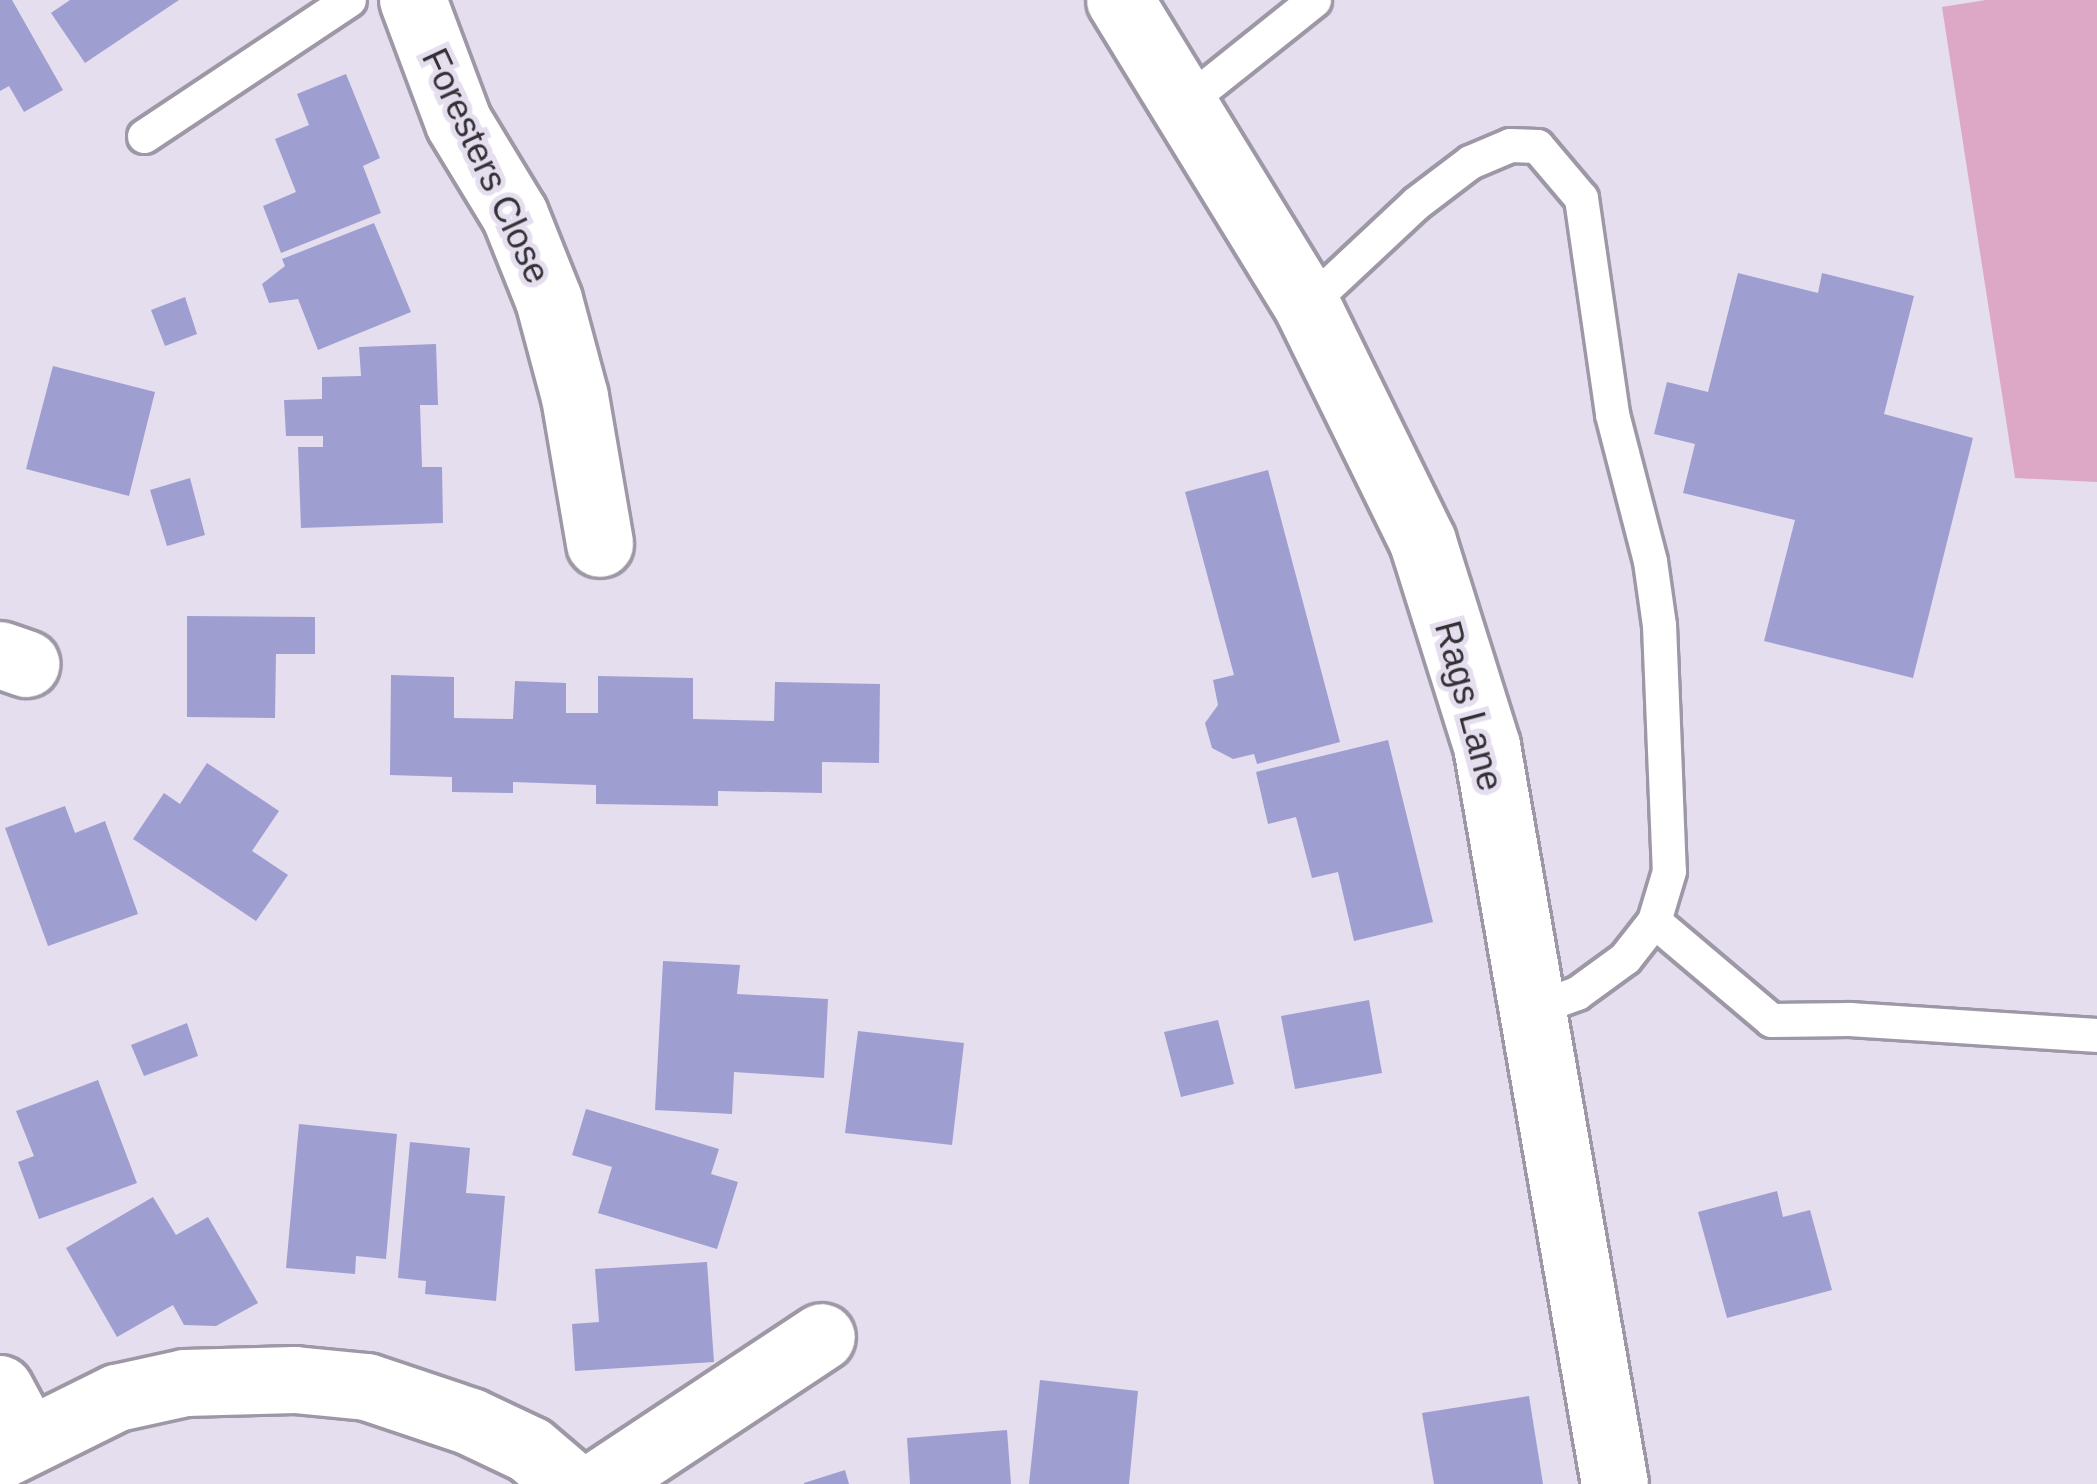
<!DOCTYPE html>
<html>
<head>
<meta charset="utf-8">
<style>
  body { margin:0 }
  #map { position:relative; width:2097px; height:1484px; overflow:hidden; background:#e5deee; font-family:Arial,sans-serif }
  div>[style] { position:absolute }
  .green>* { inset:0; background:#dda8c5 }
  .building>* { inset:0; background:#9f9ed1 }
  .roads { filter:drop-shadow(3px 0 #9e98a6) drop-shadow(-3px 0 #9e98a6) drop-shadow(0 3px #9e98a6) drop-shadow(0 -3px #9e98a6) }
  .service>* { height:33px; margin:-16.5px; padding:0 16.5px; transform-origin:16.5px; border-radius:16.5px; background:#fff }
  .minor>* { height:66px; margin:-33px; padding:0 33px; transform-origin:33px; border-radius:33px; background:#fff }
  .tertiary>* { height:66px; margin:-33px; padding:0 33px; transform-origin:33px; border-radius:33px; background:#fff }
  span { translate:-50% -50%; white-space:nowrap; text-align:center; line-height:1.15; -webkit-text-stroke:10px #e5deee; paint-order:stroke }
  .street-label { font-size:36px; color:#333036 }
</style>
</head>
<body>
<div id="map">
  <div class="green">
    <i style="clip-path:polygon(1986px 0,2097px 0,2097px 482px,2015px 478px,1942px 7px)"></i>
  </div>
  <div class="building">
    <i style="clip-path:polygon(0 0,12px 0,63px 90px,24px 112px,9px 86px,0 91px)"></i>
    <i style="clip-path:polygon(70px 0,179px 0,85px 63px,51px 13px)"></i>
    <i style="clip-path:polygon(346px 74px,380px 158px,363px 166px,381px 213px,281px 253px,263px 206px,296px 192px,275px 139px,309px 125px,297px 94px)"></i>
    <i style="clip-path:polygon(374px 223px,411px 312px,318px 350px,298px 299px,269px 303px,262px 284px,285px 266px,282px 259px)"></i>
    <i style="clip-path:polygon(1738px 273px,1818px 293px,1822px 273px,1914px 296px,1884px 414px,1973px 438px,1913px 678px,1764px 641px,1795px 520px,1683px 493px,1695px 444px,1654px 434px,1667px 382px,1708px 392px)"></i>
    <i style="clip-path:polygon(185px 297px,197px 334px,165px 346px,151px 310px)"></i>
    <i style="clip-path:polygon(436px 344px,438px 405px,420px 405px,422px 467px,442px 467px,443px 523px,301px 528px,298px 447px,323px 447px,323px 436px,286px 436px,284px 400px,322px 399px,322px 377px,361px 376px,359px 347px)"></i>
    <i style="clip-path:polygon(53px 366px,155px 392px,129px 496px,26px 469px)"></i>
    <i style="clip-path:polygon(1268px 470px,1340px 742px,1257px 764px,1254px 754px,1233px 759px,1212px 748px,1205px 723px,1218px 705px,1213px 680px,1234px 675px,1185px 492px)"></i>
    <i style="clip-path:polygon(190px 478px,205px 535px,167px 546px,150px 490px)"></i>
    <i style="clip-path:polygon(187px 616px,315px 617px,315px 654px,276px 654px,275px 718px,187px 717px)"></i>
    <i style="clip-path:polygon(391px 675px,454px 677px,454px 718px,513px 719px,515px 681px,566px 683px,566px 713px,598px 713px,598px 676px,693px 678px,693px 719px,774px 721px,775px 682px,880px 684px,879px 763px,822px 762px,822px 793px,718px 791px,718px 806px,596px 804px,596px 785px,513px 782px,513px 793px,452px 792px,452px 777px,390px 775px)"></i>
    <i style="clip-path:polygon(1388px 740px,1433px 922px,1354px 941px,1338px 872px,1312px 878px,1296px 817px,1268px 824px,1256px 772px)"></i>
    <i style="clip-path:polygon(207px 763px,279px 811px,252px 851px,288px 875px,256px 921px,133px 839px,164px 793px,180px 804px)"></i>
    <i style="clip-path:polygon(65px 806px,75px 833px,105px 821px,138px 914px,48px 946px,5px 828px)"></i>
    <i style="clip-path:polygon(663px 961px,740px 965px,737px 994px,828px 999px,824px 1078px,734px 1072px,732px 1114px,655px 1110px)"></i>
    <i style="clip-path:polygon(1369px 1000px,1382px 1073px,1295px 1089px,1281px 1016px)"></i>
    <i style="clip-path:polygon(1218px 1020px,1234px 1084px,1181px 1097px,1164px 1032px)"></i>
    <i style="clip-path:polygon(187px 1023px,198px 1056px,144px 1076px,131px 1045px)"></i>
    <i style="clip-path:polygon(858px 1031px,964px 1043px,952px 1145px,845px 1133px)"></i>
    <i style="clip-path:polygon(98px 1080px,137px 1183px,39px 1219px,18px 1162px,34px 1156px,16px 1111px)"></i>
    <i style="clip-path:polygon(586px 1109px,719px 1149px,711px 1174px,738px 1182px,717px 1249px,598px 1213px,612px 1167px,572px 1155px)"></i>
    <i style="clip-path:polygon(299px 1124px,397px 1134px,386px 1259px,356px 1256px,355px 1274px,286px 1268px)"></i>
    <i style="clip-path:polygon(410px 1142px,470px 1148px,466px 1193px,505px 1196px,496px 1301px,425px 1294px,426px 1281px,398px 1278px)"></i>
    <i style="clip-path:polygon(1777px 1191px,1783px 1217px,1810px 1210px,1832px 1290px,1727px 1318px,1698px 1212px)"></i>
    <i style="clip-path:polygon(153px 1197px,176px 1235px,208px 1217px,258px 1303px,216px 1326px,184px 1325px,173px 1305px,117px 1337px,66px 1248px)"></i>
    <i style="clip-path:polygon(707px 1262px,714px 1362px,575px 1371px,572px 1324px,599px 1322px,595px 1269px)"></i>
    <i style="clip-path:polygon(1040px 1380px,1138px 1391px,1129px 1484px,1029px 1484px)"></i>
    <i style="clip-path:polygon(1529px 1396px,1543px 1484px,1434px 1484px,1422px 1413px)"></i>
    <i style="clip-path:polygon(1007px 1430px,1011px 1484px,910px 1484px,907px 1438px)"></i>
    <i style="clip-path:polygon(845px 1470px,849px 1484px,804px 1484px,804px 1483px)"></i>
  </div>
  <div class="roads">
    <div class="service">
      <i style="left:1185px;top:103px;width:165px;rotate:-38.6deg"></i>
      <i style="left:144px;top:136px;width:246px;rotate:-33.6deg"></i>
      <i style="left:1307px;top:305px;width:149px;rotate:-43.1deg"></i>
      <i style="left:1416px;top:203px;width:68px;rotate:-37.2deg"></i>
      <i style="left:1470px;top:162px;width:43px;rotate:-23deg"></i>
      <i style="left:1510px;top:145px;width:27px;rotate:2deg"></i>
      <i style="left:1537px;top:146px;width:68px;rotate:49.8deg"></i>
      <i style="left:1581px;top:198px;width:218px;rotate:81.8deg"></i>
      <i style="left:1612px;top:414px;width:152px;rotate:75.5deg"></i>
      <i style="left:1650px;top:561px;width:65px;rotate:82deg"></i>
      <i style="left:1659px;top:625px;width:246px;rotate:87.7deg"></i>
      <i style="left:1669px;top:871px;width:52px;rotate:106.7deg"></i>
      <i style="left:1654px;top:921px;width:47px;rotate:128.1deg"></i>
      <i style="left:1625px;top:958px;width:59px;rotate:143.9deg"></i>
      <i style="left:1577px;top:993px;width:50px;rotate:160.1deg"></i>
      <i style="left:1654px;top:921px;width:153px;rotate:40.2deg"></i>
      <i style="left:1771px;top:1020px;width:79px;rotate:-0.7deg"></i>
      <i style="left:1850px;top:1019px;width:248px;rotate:3.7deg"></i>
    </div>
    <div class="minor">
      <i style="left:413px;top:0;width:131px;rotate:69.5deg"></i>
      <i style="left:459px;top:123px;width:108px;rotate:58.7deg"></i>
      <i style="left:515px;top:215px;width:92px;rotate:68.2deg"></i>
      <i style="left:549px;top:300px;width:100px;rotate:75deg"></i>
      <i style="left:575px;top:397px;width:149px;rotate:80.3deg"></i>
      <i style="left:0;top:655px;width:28px;rotate:19deg"></i>
      <i style="left:0;top:1389px;width:57px;rotate:61.6deg"></i>
      <i style="left:0;top:1456px;width:131px;rotate:-26.4deg"></i>
      <i style="left:117px;top:1398px;width:70px;rotate:-12.4deg"></i>
      <i style="left:185px;top:1383px;width:110px;rotate:-1.6deg"></i>
      <i style="left:295px;top:1380px;width:72px;rotate:5.6deg"></i>
      <i style="left:367px;top:1387px;width:110px;rotate:18.6deg"></i>
      <i style="left:471px;top:1422px;width:65px;rotate:25.4deg"></i>
      <i style="left:530px;top:1450px;width:52px;rotate:40.4deg"></i>
      <i style="left:600px;top:1484px;width:266px;rotate:-33.5deg"></i>
    </div>
    <div class="tertiary">
      <i style="left:1120px;top:0;width:358px;rotate:58.5deg"></i>
      <i style="left:1307px;top:305px;width:264px;rotate:63.9deg"></i>
      <i style="left:1423px;top:542px;width:214px;rotate:72.6deg"></i>
      <i style="left:1487px;top:746px;width:749px;rotate:80.16deg"></i>
    </div>
  </div>
  <div class="street-label">
    <span style="left:486px;top:166px;rotate:65deg">Foresters Close</span>
    <span style="left:1469px;top:706px;rotate:75deg">Rags Lane</span>
  </div>
</div>
</body>
</html>
